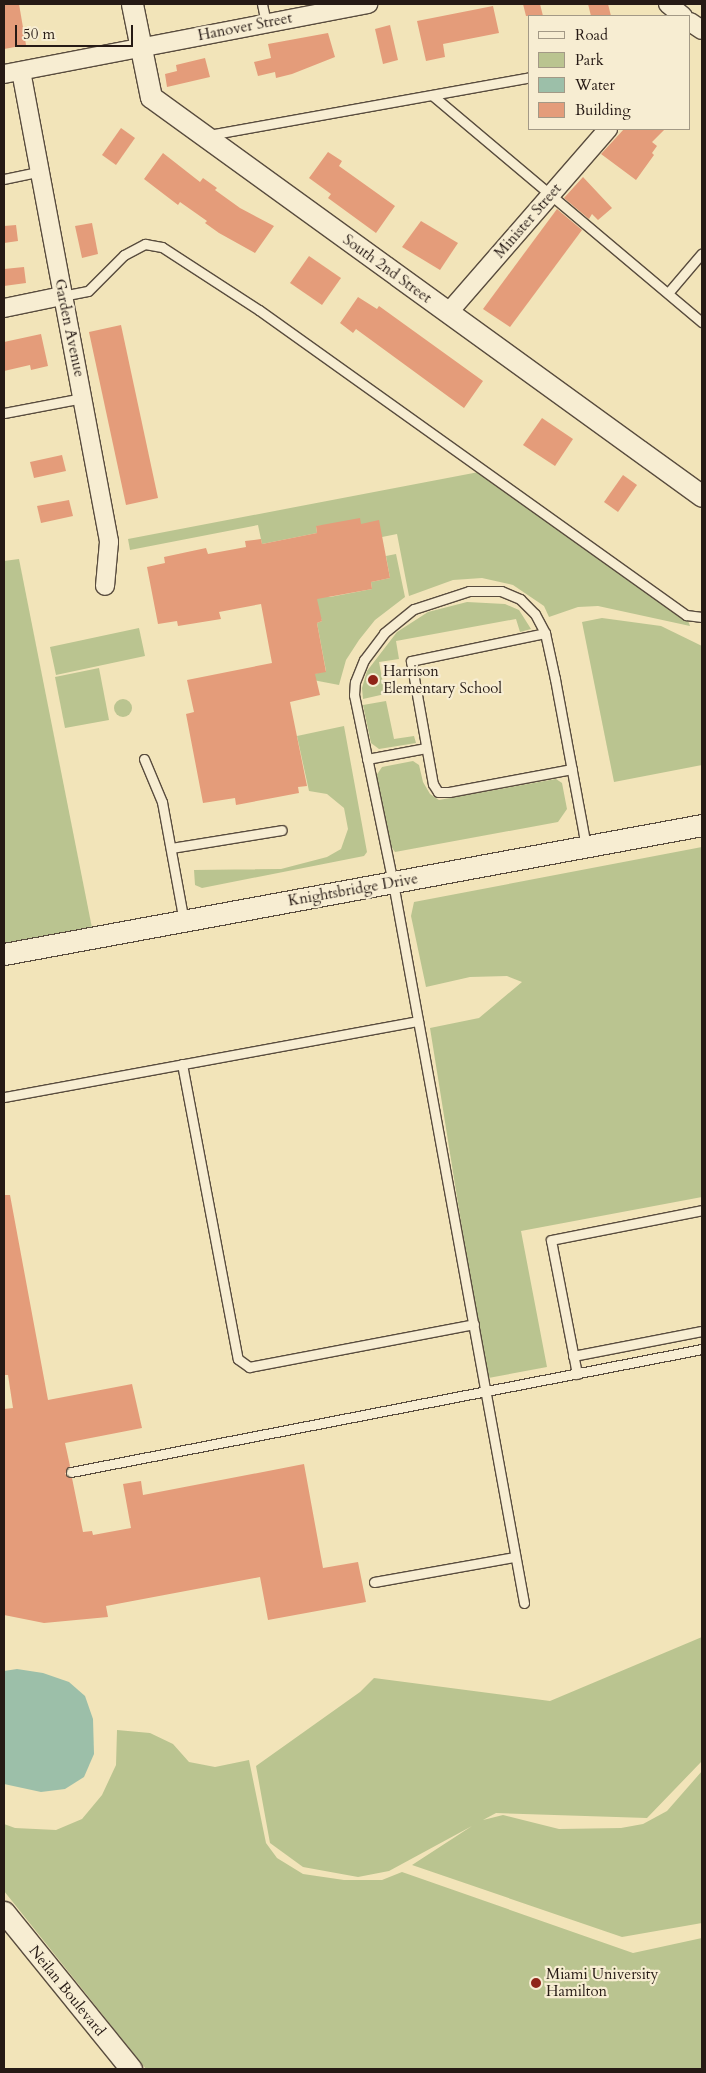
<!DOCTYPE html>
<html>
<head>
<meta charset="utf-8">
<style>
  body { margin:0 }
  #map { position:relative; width:706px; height:2073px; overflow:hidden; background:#f2e4b9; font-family:Cardo,serif }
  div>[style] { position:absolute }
  .green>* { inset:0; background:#bac490 }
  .round { border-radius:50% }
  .water>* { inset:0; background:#9cbfa9 }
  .building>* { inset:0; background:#e49c7a }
  .roads { filter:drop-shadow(1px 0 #594c3e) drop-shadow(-1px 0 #594c3e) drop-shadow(0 1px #594c3e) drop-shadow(0 -1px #594c3e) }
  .service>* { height:9px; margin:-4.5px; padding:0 4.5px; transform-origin:4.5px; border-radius:4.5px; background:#f7edd2 }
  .minor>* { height:18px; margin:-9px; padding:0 9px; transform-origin:9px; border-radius:9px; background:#f7edd2 }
  .tertiary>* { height:21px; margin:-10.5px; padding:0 10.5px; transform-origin:10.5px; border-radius:10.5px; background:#f7edd2 }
  .dots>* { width:14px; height:14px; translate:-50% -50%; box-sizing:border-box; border:2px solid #f7edd2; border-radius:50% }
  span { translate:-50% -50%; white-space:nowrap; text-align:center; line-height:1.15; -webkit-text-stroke:4.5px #f7edd2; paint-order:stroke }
  .street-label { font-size:15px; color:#261a15 }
  .poi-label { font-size:15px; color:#261a15 }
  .left { translate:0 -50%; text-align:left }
  .frame { position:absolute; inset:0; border:5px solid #261a15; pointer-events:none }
  .legend { position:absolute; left:528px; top:15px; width:162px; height:115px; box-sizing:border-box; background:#f7edd2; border:1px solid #a39986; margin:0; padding:6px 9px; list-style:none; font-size:15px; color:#261a15 }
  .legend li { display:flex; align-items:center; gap:10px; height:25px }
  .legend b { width:25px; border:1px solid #a39986 }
  .scale { position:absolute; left:15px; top:25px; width:118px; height:22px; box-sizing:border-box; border:2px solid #261a15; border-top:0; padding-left:6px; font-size:15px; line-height:18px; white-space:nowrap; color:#261a15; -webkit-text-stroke:4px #f7edd2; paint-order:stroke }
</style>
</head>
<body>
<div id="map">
  <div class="green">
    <i style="clip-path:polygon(484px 471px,686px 615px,690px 626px,598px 606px,578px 607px,549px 617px,544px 606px,513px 585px,482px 578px,453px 580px,409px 596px,397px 534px,382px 537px,361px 524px,316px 526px,317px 533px,262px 544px,258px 525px,130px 550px,128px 539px)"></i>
    <i style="clip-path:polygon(396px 554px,405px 597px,375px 620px,359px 640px,346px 660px,339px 685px,313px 680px,314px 674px,326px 671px,317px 623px,322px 621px,312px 594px,330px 597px,372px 589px,371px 582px,390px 578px,386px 556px)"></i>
    <i style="clip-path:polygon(19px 559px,94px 938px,4px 954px,4px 561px)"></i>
    <i style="clip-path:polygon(467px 602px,505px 604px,519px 610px,531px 629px,520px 632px,516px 619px,396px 641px,399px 659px,379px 662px,385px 694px,363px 699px,362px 688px,367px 671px,397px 632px,428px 612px)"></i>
    <i style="clip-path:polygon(602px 618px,661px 626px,702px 646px,702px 765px,614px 782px,582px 622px)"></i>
    <i style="clip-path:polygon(139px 628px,145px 656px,56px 675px,50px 647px)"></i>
    <i style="clip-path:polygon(99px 668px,109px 720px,65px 728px,55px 677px)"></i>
    <i class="round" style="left:114px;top:699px;width:18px;height:18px"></i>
    <i style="clip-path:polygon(386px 701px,394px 739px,414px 736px,416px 743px,379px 749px,371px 743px,363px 705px)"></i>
    <i style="clip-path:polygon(344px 726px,367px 852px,364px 856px,202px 888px,195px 885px,194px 870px,281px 869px,327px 857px,341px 849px,348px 829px,344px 808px,327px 794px,309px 791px,297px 736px)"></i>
    <i style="clip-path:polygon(413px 761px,419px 765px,423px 782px,430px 794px,439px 800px,556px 779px,562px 783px,567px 809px,558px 822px,395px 852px,390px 845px,376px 776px,382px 767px)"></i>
    <i style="clip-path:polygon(702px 847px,702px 1197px,521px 1231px,547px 1367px,483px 1379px,458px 1243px,464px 1241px,430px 1028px,479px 1018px,522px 982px,507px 976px,470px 977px,426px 987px,411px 916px,414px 902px)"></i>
    <i style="clip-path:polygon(702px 1637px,702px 1761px,647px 1818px,496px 1813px,483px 1820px,503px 1815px,559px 1829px,621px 1828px,643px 1824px,667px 1811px,702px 1771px,702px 1923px,622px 1937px,412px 1865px,472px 1826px,389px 1871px,358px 1877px,303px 1867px,270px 1843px,256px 1766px,360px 1692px,374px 1678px,550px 1701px)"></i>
    <i style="clip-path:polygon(117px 1730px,150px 1733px,173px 1744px,189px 1762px,215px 1767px,249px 1760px,266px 1843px,277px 1858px,303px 1874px,344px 1880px,382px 1880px,402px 1872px,633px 1953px,702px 1938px,702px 2069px,146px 2069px,4px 1891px,4px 1824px,15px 1828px,56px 1830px,82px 1819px,102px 1795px,116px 1765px)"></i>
  </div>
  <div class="water">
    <i style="clip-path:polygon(17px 1669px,43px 1673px,69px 1682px,85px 1696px,93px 1719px,94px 1754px,84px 1777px,65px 1789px,41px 1792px,4px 1784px,4px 1671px)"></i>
  </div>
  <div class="building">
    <i style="clip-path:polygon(4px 4px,19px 4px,26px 45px,4px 49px)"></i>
    <i style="clip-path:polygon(523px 4px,540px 4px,543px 16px,526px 16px)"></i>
    <i style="clip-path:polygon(588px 4px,608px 4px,611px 16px,591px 16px)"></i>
    <i style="clip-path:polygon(493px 6px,499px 33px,443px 44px,445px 57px,426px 61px,417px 21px)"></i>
    <i style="clip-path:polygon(390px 25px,398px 60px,383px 64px,375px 29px)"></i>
    <i style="clip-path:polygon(328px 33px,335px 57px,292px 74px,276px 78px,275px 72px,258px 76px,254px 62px,271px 58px,268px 44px)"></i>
    <i style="clip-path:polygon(205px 58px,210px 77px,167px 87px,165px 74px,177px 71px,176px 65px)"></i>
    <i style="clip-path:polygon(121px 128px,135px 138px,116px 165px,102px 155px)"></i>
    <i style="clip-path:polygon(624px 129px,665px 129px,652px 142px,657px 146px,652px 153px,654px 155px,636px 180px,601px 154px)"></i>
    <i style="clip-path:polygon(328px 152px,342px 161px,339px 166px,395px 206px,376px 233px,328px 198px,331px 194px,309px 178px)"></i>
    <i style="clip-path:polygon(163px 153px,200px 182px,203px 178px,217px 188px,215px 190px,240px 208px,274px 226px,255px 253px,219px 233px,205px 223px,207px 221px,180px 202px,178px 205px,144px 179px)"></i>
    <i style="clip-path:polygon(583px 177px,612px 208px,598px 220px,592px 214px,589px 219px,564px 198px)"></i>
    <i style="clip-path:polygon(557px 209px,582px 230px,510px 327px,483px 309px)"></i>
    <i style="clip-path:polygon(421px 221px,458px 243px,440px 270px,402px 247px)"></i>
    <i style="clip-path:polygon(92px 223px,98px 254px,82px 258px,75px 226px)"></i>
    <i style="clip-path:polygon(16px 225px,18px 241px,4px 243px,4px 226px)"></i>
    <i style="clip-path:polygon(309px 256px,341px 278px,322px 305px,290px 283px)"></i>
    <i style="clip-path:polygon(24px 267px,26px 283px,4px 286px,4px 269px)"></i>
    <i style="clip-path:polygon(358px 297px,377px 309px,379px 306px,483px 381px,464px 408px,356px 329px,353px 333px,340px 323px)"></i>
    <i style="clip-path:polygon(121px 325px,158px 498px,126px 505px,89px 332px)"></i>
    <i style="clip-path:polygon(41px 334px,48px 366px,31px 370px,30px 365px,4px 371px,4px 342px)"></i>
    <i style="clip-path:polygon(542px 418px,573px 439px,555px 466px,523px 445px)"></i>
    <i style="clip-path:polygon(62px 455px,66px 471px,34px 478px,30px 462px)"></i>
    <i style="clip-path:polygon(623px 475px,637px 485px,618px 512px,604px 502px)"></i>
    <i style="clip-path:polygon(69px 500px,73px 516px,41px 523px,37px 506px)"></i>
    <i style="clip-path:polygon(360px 518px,361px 524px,379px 520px,390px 578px,371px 582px,372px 589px,317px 599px,322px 621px,317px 623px,326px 672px,315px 674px,320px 695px,290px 702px,307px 786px,298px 787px,299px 793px,236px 805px,235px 798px,203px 803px,186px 714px,194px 712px,187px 680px,272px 663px,261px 604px,219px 612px,221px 619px,178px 626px,177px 621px,158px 624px,147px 567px,165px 563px,164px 557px,206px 548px,208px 554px,246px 547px,245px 541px,261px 539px,262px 544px,317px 533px,316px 526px)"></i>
    <i style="clip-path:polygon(4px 1195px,10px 1195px,48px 1400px,132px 1384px,142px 1428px,65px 1443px,70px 1466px,65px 1474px,72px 1478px,83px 1532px,92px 1531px,93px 1535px,131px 1528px,123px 1484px,141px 1481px,143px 1495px,304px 1464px,323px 1568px,358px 1562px,366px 1602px,268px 1620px,260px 1577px,106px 1606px,108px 1617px,44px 1623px,4px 1615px,4px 1409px,13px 1408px,8px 1375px,4px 1375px)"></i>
  </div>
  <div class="roads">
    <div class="service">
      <i style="left:262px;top:4px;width:19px;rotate:78deg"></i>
      <i style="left:432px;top:95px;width:353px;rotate:40.1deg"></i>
      <i style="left:209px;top:135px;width:326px;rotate:-10.2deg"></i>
      <i style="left:4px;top:179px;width:35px;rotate:-12deg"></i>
      <i style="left:668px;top:293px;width:52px;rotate:-49.6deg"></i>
      <i style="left:62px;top:296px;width:26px;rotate:-11deg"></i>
      <i style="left:88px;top:291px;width:51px;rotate:-45deg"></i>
      <i style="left:124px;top:255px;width:24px;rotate:-28deg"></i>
      <i style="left:145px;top:244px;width:17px;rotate:10deg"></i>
      <i style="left:162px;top:247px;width:116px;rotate:33deg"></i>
      <i style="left:259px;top:310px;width:525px;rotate:35.54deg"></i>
      <i style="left:686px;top:615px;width:16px;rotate:7deg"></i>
      <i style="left:4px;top:413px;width:80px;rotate:-10.8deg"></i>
      <i style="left:545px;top:633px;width:137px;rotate:168.2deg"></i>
      <i style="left:411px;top:661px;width:125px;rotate:79.9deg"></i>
      <i style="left:433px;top:784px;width:9px;rotate:58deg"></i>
      <i style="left:438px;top:792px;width:11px"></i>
      <i style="left:449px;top:792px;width:125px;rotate:-10.6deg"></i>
      <i style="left:144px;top:759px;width:47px;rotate:67.3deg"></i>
      <i style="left:162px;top:802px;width:122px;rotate:79.6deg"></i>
      <i style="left:367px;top:759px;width:60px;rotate:-10.6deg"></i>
      <i style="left:171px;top:848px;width:112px;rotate:-9.2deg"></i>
      <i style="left:182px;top:1064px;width:300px;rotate:79.3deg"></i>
      <i style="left:238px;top:1359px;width:14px;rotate:36deg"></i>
      <i style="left:249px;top:1367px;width:229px;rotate:-10.8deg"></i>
      <i style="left:4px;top:1097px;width:421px;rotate:-10.4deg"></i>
      <i style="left:573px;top:1356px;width:131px;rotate:-11deg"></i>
      <i style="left:577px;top:1374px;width:136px;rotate:-101deg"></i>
      <i style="left:551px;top:1240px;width:154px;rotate:-11.2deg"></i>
      <i style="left:71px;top:1472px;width:643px;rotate:-11.03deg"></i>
      <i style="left:374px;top:1582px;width:143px;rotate:-10.1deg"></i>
      <i style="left:524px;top:1603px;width:732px;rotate:-100.31deg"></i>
      <i style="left:393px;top:883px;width:192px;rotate:-101.7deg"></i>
      <i style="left:354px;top:695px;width:13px;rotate:-86deg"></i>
      <i style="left:355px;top:682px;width:24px;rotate:-68deg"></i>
      <i style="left:364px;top:660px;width:34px;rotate:-53deg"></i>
      <i style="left:384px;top:633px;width:38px;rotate:-39deg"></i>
      <i style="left:414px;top:609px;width:58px;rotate:-18.1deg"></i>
      <i style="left:469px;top:591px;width:32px"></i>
      <i style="left:501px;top:591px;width:21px;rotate:23deg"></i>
      <i style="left:520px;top:599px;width:21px;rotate:45deg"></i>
      <i style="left:535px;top:614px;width:21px;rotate:62deg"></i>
      <i style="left:545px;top:633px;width:47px;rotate:77.7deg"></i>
      <i style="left:555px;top:679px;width:170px;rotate:79.5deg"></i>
    </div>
    <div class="minor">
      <i style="left:668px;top:4px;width:19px;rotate:39deg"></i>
      <i style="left:690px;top:22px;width:14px;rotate:34deg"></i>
      <i style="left:21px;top:71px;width:479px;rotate:79.4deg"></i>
      <i style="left:109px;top:542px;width:44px;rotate:95.2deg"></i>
      <i style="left:4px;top:74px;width:371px;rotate:-10.9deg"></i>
      <i style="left:4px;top:308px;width:59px;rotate:-11.7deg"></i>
      <i style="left:448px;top:313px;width:244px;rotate:-49deg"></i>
    </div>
    <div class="tertiary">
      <i style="left:132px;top:4px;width:95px;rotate:78.5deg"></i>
      <i style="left:151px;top:97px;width:680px;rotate:35.91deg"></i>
      <i style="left:4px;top:954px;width:710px;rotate:-10.47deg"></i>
      <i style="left:4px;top:1912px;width:202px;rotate:51deg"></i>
    </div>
  </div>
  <div class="dots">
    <i style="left:373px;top:680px;background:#8f2418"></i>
    <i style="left:536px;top:1983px;background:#8f2418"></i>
  </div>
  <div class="street-label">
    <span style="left:245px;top:27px;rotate:-11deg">Hanover Street</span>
    <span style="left:528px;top:221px;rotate:-49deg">Minister Street</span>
    <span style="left:387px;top:269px;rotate:36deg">South 2nd Street</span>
    <span style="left:69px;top:328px;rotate:78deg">Garden Avenue</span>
    <span style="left:353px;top:890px;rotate:-10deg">Knightsbridge Drive</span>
    <span style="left:67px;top:1991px;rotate:51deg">Neilan Boulevard</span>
  </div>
  <div class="poi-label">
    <span class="left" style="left:383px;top:680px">Harrison<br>Elementary School</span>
    <span class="left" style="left:546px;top:1983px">Miami University<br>Hamilton</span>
  </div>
  <div class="frame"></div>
  <ul class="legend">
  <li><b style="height:6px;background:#f7edd2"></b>Road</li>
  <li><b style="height:14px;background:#bac490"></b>Park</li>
  <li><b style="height:14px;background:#9cbfa9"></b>Water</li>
  <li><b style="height:14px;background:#e49c7a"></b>Building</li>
  </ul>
  <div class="scale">50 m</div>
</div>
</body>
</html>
